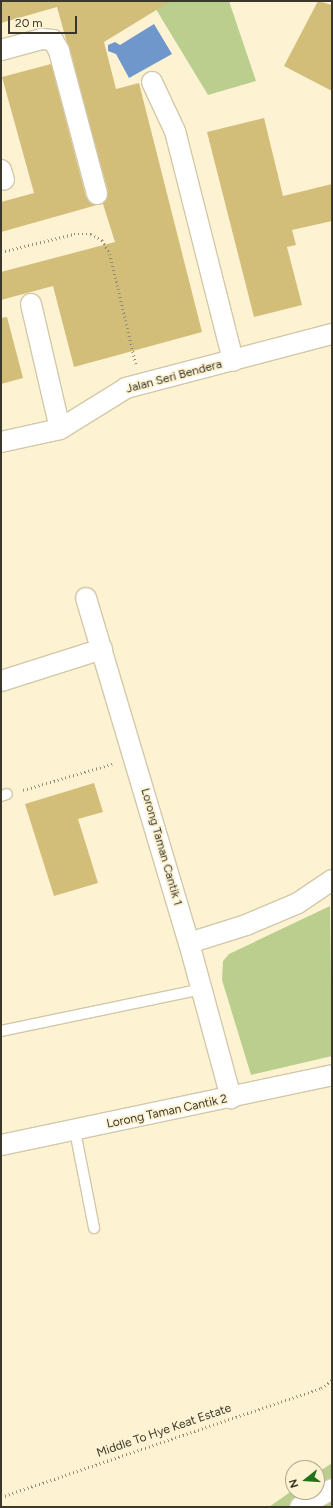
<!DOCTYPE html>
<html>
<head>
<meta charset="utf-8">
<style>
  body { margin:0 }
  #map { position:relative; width:333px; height:1508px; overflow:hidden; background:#fdf3d3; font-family:Figtree,sans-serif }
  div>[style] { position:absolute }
  .green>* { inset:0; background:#bace8e }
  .water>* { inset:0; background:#7097cc }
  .building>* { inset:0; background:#d2bd79 }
  .path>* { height:2.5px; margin-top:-1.25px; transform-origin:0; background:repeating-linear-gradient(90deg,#948d78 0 1px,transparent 0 4px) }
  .roads { filter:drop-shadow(1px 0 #d2c8a9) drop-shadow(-1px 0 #d2c8a9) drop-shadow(0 1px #d2c8a9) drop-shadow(0 -1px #d2c8a9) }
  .service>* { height:10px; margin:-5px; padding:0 5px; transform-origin:5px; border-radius:5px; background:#fff }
  .minor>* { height:20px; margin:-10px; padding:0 10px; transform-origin:10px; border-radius:10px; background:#fff }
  span { translate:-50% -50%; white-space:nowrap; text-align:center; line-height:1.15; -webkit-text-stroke:3.5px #fdf3d3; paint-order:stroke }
  .street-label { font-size:12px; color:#3b372a }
  .frame { position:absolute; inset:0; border:2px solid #3b372a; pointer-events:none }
  .north { position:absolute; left:285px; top:1460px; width:40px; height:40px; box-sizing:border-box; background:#fdf3d3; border:1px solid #afa88f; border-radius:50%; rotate:253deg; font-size:11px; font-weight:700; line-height:16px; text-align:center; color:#3b372a }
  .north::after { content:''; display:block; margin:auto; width:14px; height:18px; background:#22721a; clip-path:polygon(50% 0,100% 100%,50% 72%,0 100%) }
  .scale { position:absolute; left:8px; top:16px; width:69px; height:18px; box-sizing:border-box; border:2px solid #3b372a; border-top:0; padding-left:5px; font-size:12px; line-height:14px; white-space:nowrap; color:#3b372a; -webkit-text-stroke:3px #fdf3d3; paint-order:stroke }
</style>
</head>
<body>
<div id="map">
  <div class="green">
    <i style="clip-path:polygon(151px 1px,229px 1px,256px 81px,208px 95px)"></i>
    <i style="clip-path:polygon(330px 906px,332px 1056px,251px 1075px,222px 980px,223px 961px,229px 954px)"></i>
    <i style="clip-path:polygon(332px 1463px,332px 1507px,269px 1507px,293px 1490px,317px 1492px,317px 1473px)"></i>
  </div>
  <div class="water">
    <i style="clip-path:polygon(154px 24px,172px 54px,129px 78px,116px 54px,108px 51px,108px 45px,115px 42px,120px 45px)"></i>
  </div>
  <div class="building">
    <i style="clip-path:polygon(1px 1px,171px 1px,104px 42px,116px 89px,139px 83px,202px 332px,74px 367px,53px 286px,1px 300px,1px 272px,115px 242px,103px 204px,108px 191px,57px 7px,1px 23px)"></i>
    <i style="clip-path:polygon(318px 1px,332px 5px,332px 91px,284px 66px)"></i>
    <i style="clip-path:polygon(51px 64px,86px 197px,97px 205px,1px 232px,1px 202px,34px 193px,2px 77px)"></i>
    <i style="clip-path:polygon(264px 118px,283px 196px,332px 184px,332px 221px,292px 230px,296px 245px,287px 247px,302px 305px,254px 317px,207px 132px)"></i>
    <i style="clip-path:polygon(7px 317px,23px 378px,1px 384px,1px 318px)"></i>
    <i style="clip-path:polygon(94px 783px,103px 812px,78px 819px,98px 883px,54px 896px,25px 804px)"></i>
  </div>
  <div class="path">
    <i style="left:1px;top:252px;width:75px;rotate:-13.9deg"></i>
    <i style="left:74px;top:234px;width:17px"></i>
    <i style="left:91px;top:234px;width:13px;rotate:29deg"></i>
    <i style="left:102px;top:240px;width:16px;rotate:60deg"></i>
    <i style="left:110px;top:254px;width:113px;rotate:76.7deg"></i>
    <i style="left:23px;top:790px;width:93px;rotate:-16.3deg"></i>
    <i style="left:1px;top:1497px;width:338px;rotate:-18.8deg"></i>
    <i style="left:321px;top:1388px;width:14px;rotate:-36deg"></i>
  </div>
  <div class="roads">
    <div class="service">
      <i style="left:1px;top:796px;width:6px;rotate:-18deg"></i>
      <i style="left:1px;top:1031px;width:205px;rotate:-11.8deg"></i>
      <i style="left:75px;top:1131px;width:99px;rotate:78.9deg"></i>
    </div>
    <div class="minor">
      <i style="left:1px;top:50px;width:42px;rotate:-15deg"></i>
      <i style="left:42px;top:39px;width:11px;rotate:5deg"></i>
      <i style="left:53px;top:40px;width:13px;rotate:61deg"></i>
      <i style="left:59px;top:51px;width:148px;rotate:75.1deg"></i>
      <i style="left:152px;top:82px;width:54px;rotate:64.9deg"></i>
      <i style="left:175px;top:131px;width:237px;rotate:75.8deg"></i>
      <i style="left:1px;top:170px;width:10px;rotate:73deg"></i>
      <i style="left:31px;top:304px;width:128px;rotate:76.9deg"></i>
      <i style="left:1px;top:442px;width:60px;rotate:-12.4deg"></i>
      <i style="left:60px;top:429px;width:78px;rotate:-31.8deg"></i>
      <i style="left:126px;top:388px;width:213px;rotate:-14.7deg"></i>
      <i style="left:86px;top:598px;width:360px;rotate:73.4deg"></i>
      <i style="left:189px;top:943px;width:161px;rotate:74.8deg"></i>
      <i style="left:1px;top:681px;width:106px;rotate:-17.6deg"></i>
      <i style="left:189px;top:943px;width:60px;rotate:-17.5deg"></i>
      <i style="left:246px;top:925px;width:56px;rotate:-22.9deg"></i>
      <i style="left:298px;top:903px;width:41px;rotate:-34.1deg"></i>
      <i style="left:1px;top:1145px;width:338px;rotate:-11.9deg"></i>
      <i style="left:300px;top:1507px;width:37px;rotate:-29deg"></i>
    </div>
  </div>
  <div class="street-label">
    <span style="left:174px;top:377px;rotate:-15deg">Jalan Seri Bendera</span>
    <span style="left:161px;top:847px;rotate:74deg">Lorong Taman Cantik 1</span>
    <span style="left:167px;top:1112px;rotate:-12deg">Lorong Taman Cantik 2</span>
    <span style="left:164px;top:1431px;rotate:-19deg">Middle To Hye Keat Estate</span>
  </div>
  <div class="frame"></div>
  <div class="north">N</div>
  <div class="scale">20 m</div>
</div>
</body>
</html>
